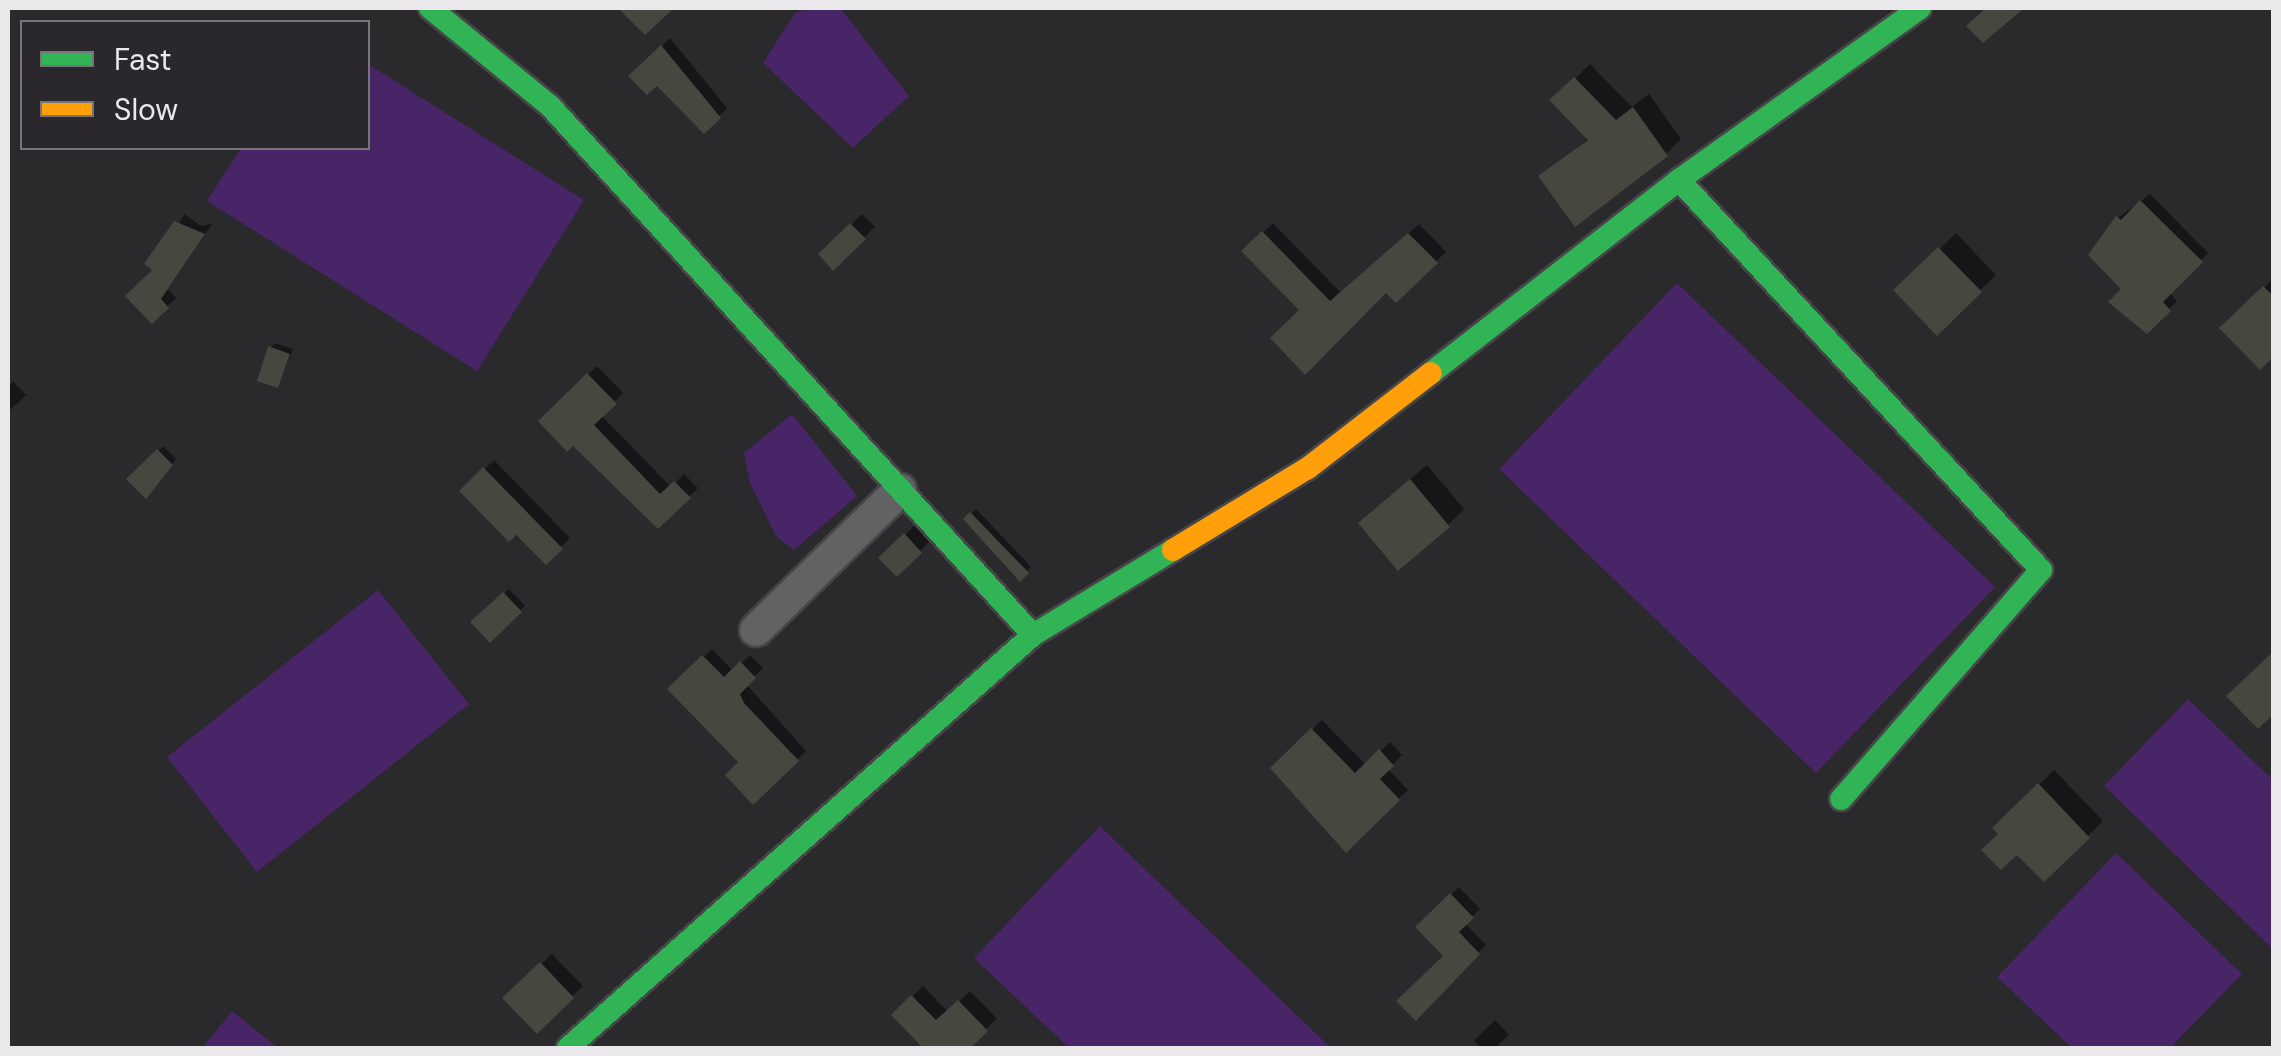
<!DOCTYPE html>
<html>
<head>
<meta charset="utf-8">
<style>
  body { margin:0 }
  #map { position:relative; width:2281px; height:1056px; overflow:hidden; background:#2a292c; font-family:"DM Sans",sans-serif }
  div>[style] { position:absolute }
  .water>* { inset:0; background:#482566 }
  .shadow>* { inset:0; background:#0007 }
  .building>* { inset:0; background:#474740 }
  .roads { filter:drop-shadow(2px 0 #464548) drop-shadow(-2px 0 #464548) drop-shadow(0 2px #464548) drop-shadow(0 -2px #464548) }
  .street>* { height:32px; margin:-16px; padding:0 16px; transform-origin:16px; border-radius:16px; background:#626263 }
  .fast>* { height:22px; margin:-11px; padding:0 11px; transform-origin:11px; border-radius:11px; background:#30b455 }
  .slow>* { height:22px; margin:-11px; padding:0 11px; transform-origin:11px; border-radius:11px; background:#ff9f0a }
  span { translate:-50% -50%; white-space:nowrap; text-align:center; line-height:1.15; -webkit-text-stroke:9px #2a282d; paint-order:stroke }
  .frame { position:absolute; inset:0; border:10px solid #eae8eb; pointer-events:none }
  .legend { position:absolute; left:20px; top:20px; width:350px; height:130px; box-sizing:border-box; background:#2a282d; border:2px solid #777579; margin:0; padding:12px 18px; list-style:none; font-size:30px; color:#eae8eb }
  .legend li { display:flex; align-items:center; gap:20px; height:50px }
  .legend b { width:50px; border:2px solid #777579 }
</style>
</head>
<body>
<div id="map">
  <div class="water">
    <i style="clip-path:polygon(809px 8px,840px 8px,909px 96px,853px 148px,763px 63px,795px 13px)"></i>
    <i style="clip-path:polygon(368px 64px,584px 200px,477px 371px,207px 201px,241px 148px,368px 148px)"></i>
    <i style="clip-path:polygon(1677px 283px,1995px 587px,1816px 773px,1499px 469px)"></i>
    <i style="clip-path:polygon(792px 414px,857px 496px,794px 550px,776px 536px,750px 483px,744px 453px)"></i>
    <i style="clip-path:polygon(378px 590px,469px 704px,257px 872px,167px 757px)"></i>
    <i style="clip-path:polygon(2188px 699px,2273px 780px,2273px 949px,2104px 786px)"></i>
    <i style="clip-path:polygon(1100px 826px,1330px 1047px,1328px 1048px,1069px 1048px,974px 958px)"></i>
    <i style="clip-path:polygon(2116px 853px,2242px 974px,2170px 1048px,2072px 1048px,1997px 977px)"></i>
    <i style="clip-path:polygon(232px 1011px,278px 1048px,202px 1048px)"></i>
  </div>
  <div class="shadow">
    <i style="clip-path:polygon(670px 38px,727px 108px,704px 131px,657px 82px,632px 76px)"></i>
    <i style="clip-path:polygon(1590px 64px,1632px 107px,1649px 94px,1681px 139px,1666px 154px,1542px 177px,1589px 138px,1553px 100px)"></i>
    <i style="clip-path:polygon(2150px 194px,2208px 253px,2169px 293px,2177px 301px,2147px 331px,2124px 288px,2091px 255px,2118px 218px)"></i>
    <i style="clip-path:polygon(184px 214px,201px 226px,212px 224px,168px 289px,176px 298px,152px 321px,156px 269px)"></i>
    <i style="clip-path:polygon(862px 214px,875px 227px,833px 267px,821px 254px)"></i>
    <i style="clip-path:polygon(1273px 223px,1341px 293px,1419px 224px,1446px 252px,1396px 300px,1386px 289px,1302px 310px,1245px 251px)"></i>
    <i style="clip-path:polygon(1956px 233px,1996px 275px,1937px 332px,1897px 290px)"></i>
    <i style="clip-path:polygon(2272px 280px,2274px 328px,2223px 328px)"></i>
    <i style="clip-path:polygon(275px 343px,293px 349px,278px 385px,270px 348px)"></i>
    <i style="clip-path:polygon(597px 366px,623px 393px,601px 415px,671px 487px,684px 474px,698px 488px,658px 526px,573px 442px,541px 421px)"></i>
    <i style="clip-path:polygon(13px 381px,26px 395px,8px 412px,8px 387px)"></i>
    <i style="clip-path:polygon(163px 446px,176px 459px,150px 491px,130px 479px)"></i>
    <i style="clip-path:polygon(494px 460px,570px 538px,546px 562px,463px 491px)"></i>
    <i style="clip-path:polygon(1427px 465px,1464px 509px,1448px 525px,1377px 507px)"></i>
    <i style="clip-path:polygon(976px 509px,1031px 567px,1020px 578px,966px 519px)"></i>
    <i style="clip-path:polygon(916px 524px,931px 540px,897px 574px,882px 558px)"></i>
    <i style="clip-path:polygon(509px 589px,525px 606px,490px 639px,474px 622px)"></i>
    <i style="clip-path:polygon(712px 649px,733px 671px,750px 655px,763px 668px,746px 684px,806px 751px,753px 801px,741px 762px,671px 689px)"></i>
    <i style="clip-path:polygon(1322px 720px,1366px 765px,1390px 742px,1402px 755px,1388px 769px,1408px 790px,1346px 849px,1273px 768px)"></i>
    <i style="clip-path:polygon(2054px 770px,2103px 821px,2044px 879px,1995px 828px)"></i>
    <i style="clip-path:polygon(1459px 887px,1480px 909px,1465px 923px,1486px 945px,1416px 1018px,1446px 956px,1418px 927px)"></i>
    <i style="clip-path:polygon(552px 954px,583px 986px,537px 1030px,506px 998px)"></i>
    <i style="clip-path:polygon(923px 986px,948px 1012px,970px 991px,997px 1019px,964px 1048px,926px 1048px,894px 1015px)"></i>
    <i style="clip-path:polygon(1495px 1020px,1509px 1035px,1495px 1048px,1481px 1048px,1474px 1041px)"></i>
  </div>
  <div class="building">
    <i style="clip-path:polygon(618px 8px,674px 8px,645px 35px)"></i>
    <i style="clip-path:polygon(1986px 8px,2024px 8px,1983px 43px,1966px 26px)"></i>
    <i style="clip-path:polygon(661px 45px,721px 118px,704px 134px,657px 86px,647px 95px,628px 76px)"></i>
    <i style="clip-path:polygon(1574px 77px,1616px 120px,1633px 107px,1668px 156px,1575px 227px,1538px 176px,1588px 140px,1549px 100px)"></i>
    <i style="clip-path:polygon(2140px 200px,2203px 262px,2163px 302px,2171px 311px,2147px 334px,2108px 302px,2121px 289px,2088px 255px,2116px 216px,2121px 220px)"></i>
    <i style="clip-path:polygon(174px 221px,205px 234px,161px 299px,169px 308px,152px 324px,125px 296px,152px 270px,144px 264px)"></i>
    <i style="clip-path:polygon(850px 223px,866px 239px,833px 271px,818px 254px)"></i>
    <i style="clip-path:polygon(1262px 231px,1330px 301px,1408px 233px,1438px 263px,1396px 303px,1386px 293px,1305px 375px,1270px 338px,1299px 310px,1241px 251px)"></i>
    <i style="clip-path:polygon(1938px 247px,1982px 292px,1937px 336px,1893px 290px)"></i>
    <i style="clip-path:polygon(2263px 286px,2274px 297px,2274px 356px,2260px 370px,2219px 328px)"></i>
    <i style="clip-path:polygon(268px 346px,290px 354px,278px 388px,257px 381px)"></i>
    <i style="clip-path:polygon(587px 373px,617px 404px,594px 425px,660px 494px,674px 481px,691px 498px,658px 529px,573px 446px,567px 452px,538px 421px)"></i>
    <i style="clip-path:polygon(157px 449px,173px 465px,146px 499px,126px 479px)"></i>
    <i style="clip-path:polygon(483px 467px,563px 549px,546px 565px,516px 535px,509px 542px,459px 491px)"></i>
    <i style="clip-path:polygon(1410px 479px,1450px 527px,1398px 571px,1358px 523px)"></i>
    <i style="clip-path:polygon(970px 512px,1029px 573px,1020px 582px,963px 519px)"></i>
    <i style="clip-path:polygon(904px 533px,922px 553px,897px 577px,878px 558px)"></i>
    <i style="clip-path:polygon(503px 592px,522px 612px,490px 643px,470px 622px)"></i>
    <i style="clip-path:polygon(2274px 651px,2274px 714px,2258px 729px,2226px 696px)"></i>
    <i style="clip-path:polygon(702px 655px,724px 677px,740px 661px,756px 678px,740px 694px,744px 703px,799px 761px,753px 805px,725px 775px,738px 762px,667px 689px)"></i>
    <i style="clip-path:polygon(1311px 728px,1355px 773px,1379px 749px,1394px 766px,1380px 779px,1400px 800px,1346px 853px,1270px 768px)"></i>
    <i style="clip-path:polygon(2038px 783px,2090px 838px,2044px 882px,2017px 855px,2001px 870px,1981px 850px,1998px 834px,1992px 828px)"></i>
    <i style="clip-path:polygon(1450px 893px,1474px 918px,1459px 932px,1480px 954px,1416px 1021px,1396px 1001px,1443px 956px,1415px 927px)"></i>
    <i style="clip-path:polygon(540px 962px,574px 998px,537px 1034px,502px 998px)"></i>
    <i style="clip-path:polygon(911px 995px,936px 1020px,958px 1000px,988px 1031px,971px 1048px,923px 1048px,891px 1015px)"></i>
  </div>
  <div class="roads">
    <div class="street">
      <i style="left:756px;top:630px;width:201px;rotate:-44.2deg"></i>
    </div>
    <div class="fast">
      <i style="left:430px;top:8px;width:155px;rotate:39.2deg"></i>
      <i style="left:550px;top:106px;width:716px;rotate:47.6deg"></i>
      <i style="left:1033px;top:635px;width:164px;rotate:-31.3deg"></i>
      <i style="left:1679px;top:180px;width:532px;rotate:47.13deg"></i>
      <i style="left:2041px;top:570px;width:304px;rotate:131.1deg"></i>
      <i style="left:1431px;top:373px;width:314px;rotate:-37.9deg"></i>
      <i style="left:1679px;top:180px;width:296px;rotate:-35.5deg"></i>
      <i style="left:568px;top:1048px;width:622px;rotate:-41.61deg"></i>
    </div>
    <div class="slow">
      <i style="left:1173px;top:550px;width:158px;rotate:-31.3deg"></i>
      <i style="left:1308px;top:468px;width:155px;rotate:-37.7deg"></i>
    </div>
  </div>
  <div class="frame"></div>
  <ul class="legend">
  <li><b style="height:12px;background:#30b455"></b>Fast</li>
  <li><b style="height:12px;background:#ff9f0a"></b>Slow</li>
  </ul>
</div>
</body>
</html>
